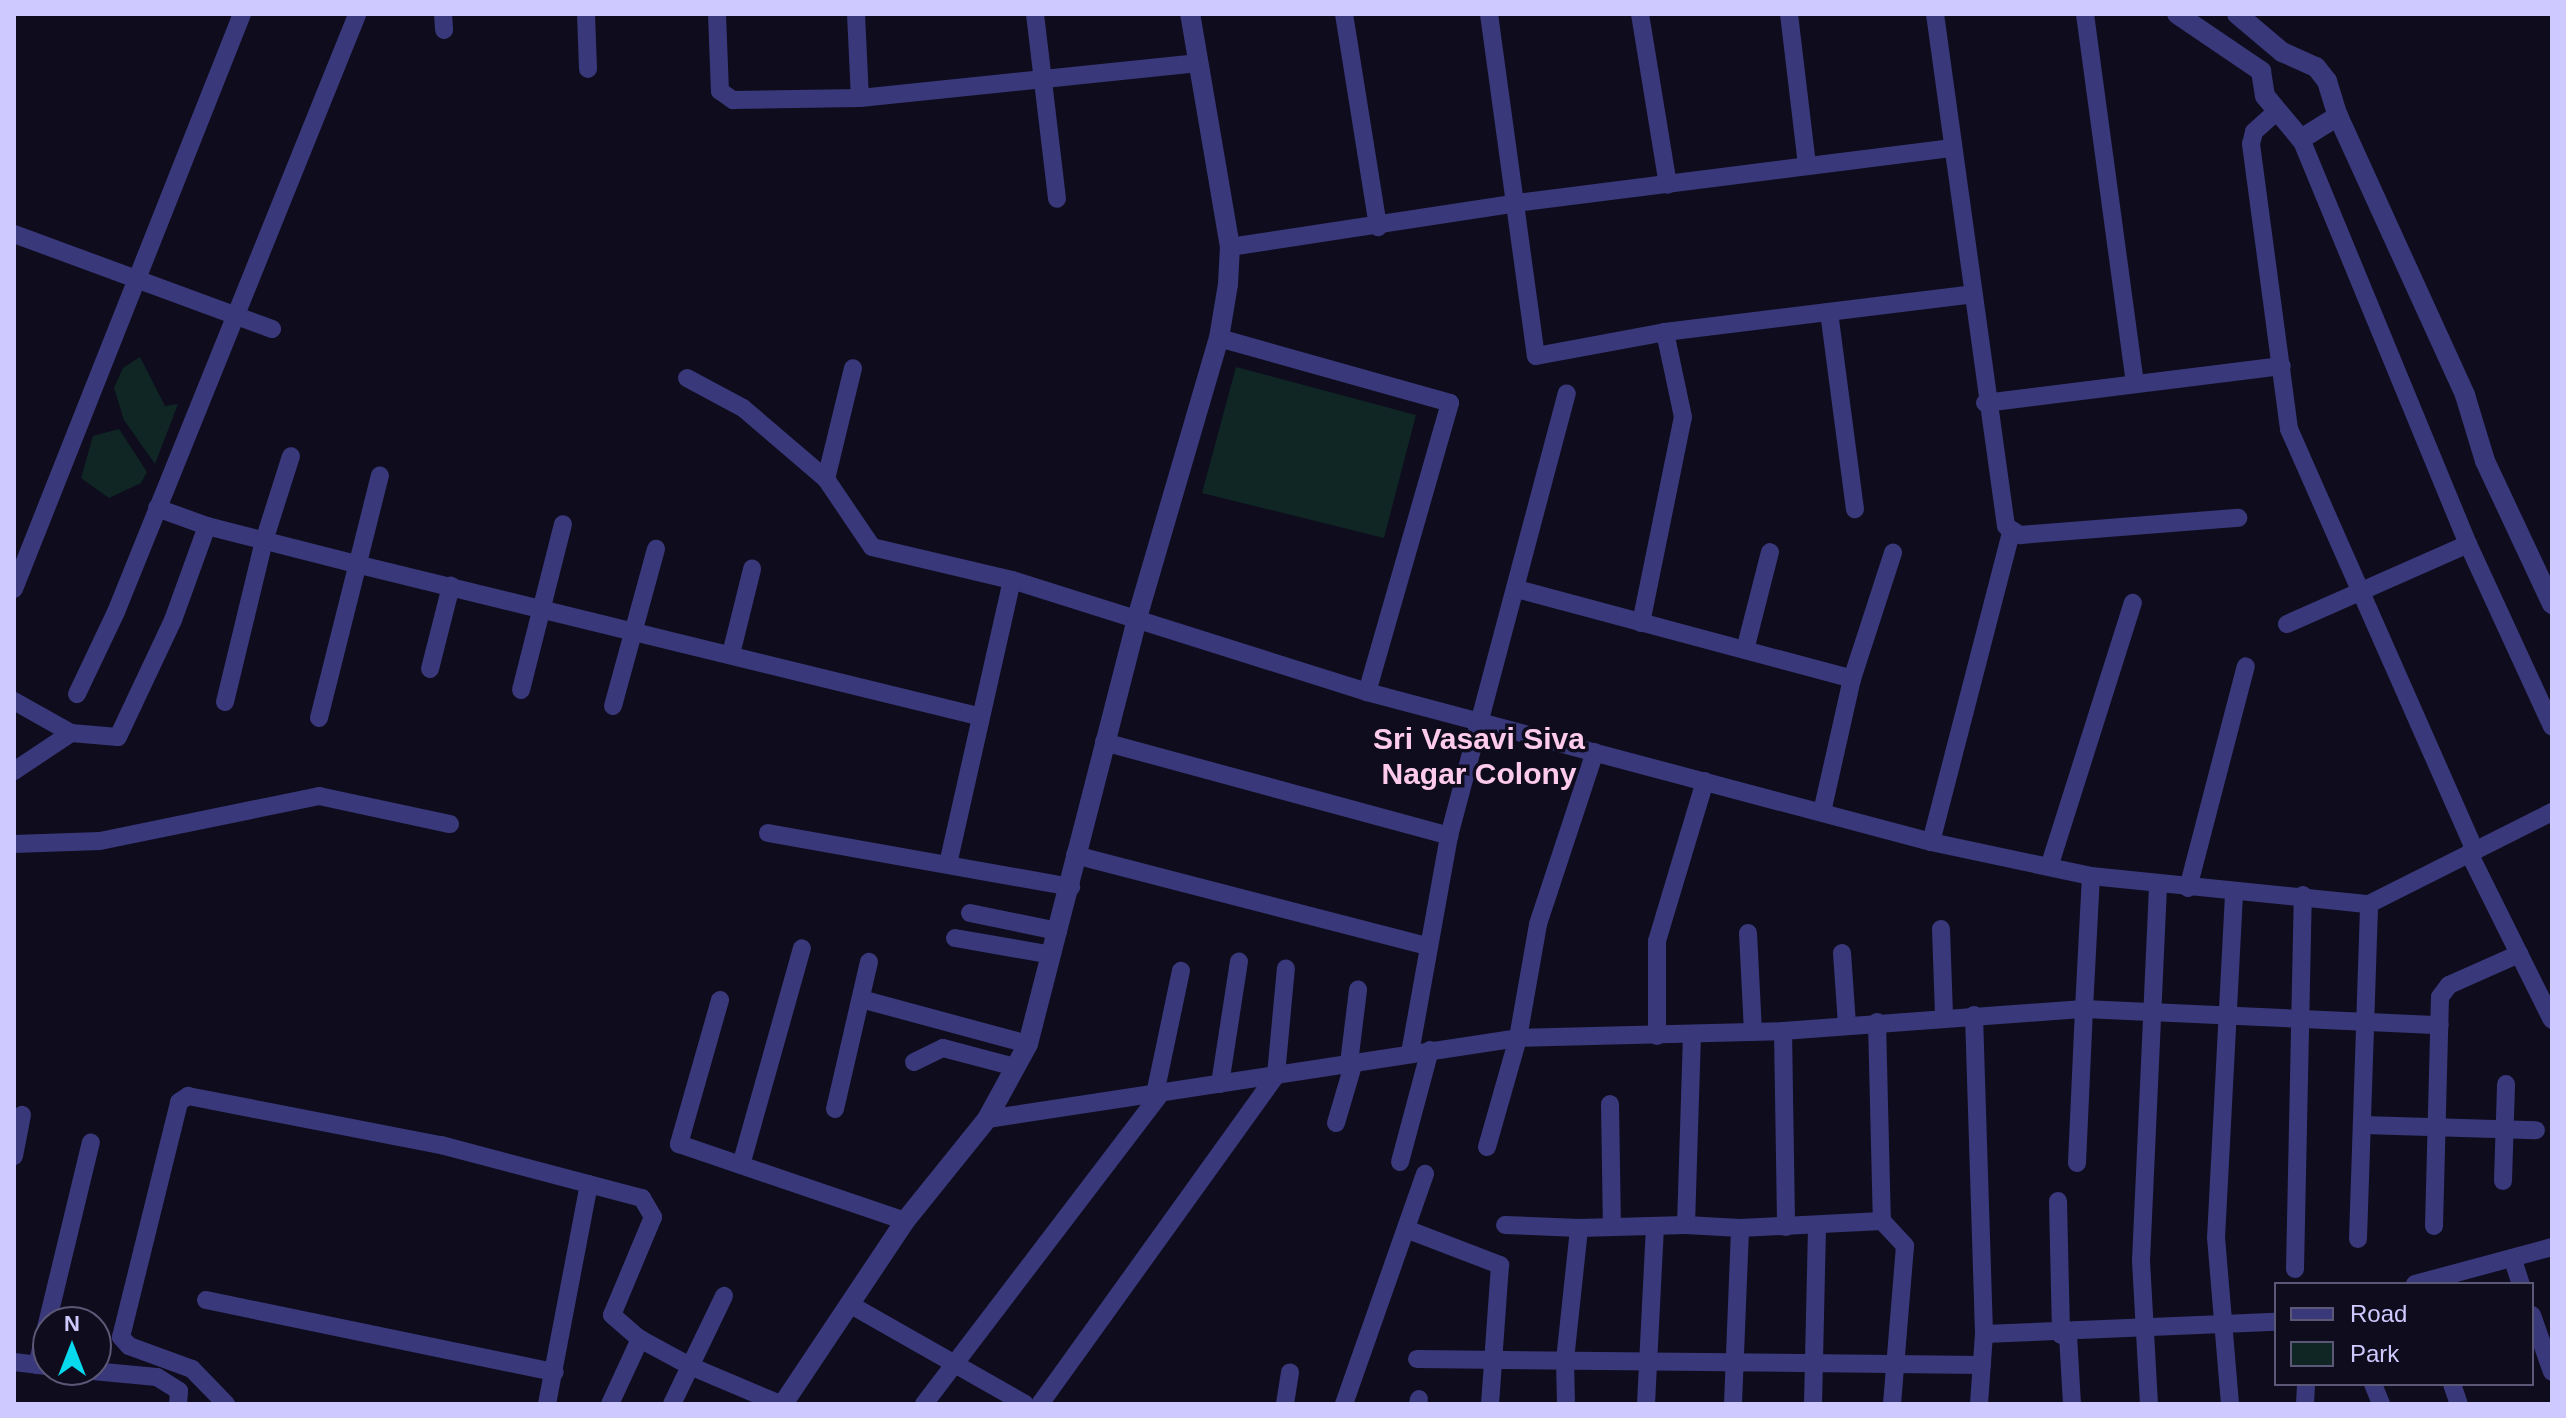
<!DOCTYPE html>
<html>
<head>
<meta charset="utf-8">
<style>
  body { margin:0 }
  #map { position:relative; width:2566px; height:1418px; overflow:hidden; background:#0f0c1d; font-family:Helvetica,sans-serif }
  div>[style] { position:absolute }
  .green>* { inset:0; background:#0f2625 }
  .minor>* { height:18px; margin:-9px; padding:0 9px; transform-origin:9px; border-radius:9px; background:#39387b }
  .tertiary>* { height:20px; margin:-10px; padding:0 10px; transform-origin:10px; border-radius:10px; background:#39387b }
  span { translate:-50% -50%; white-space:nowrap; text-align:center; line-height:1.15; -webkit-text-stroke:7px #0f0c1d; paint-order:stroke }
  .neighbourhood-label { font-size:30px; color:#fecbec; font-weight:700 }
  .frame { position:absolute; inset:0; border:16px solid #cec9fe; pointer-events:none }
  .legend { position:absolute; left:2274px; top:1282px; width:260px; height:104px; box-sizing:border-box; background:#0f0c1d; border:2px solid #5b5877; margin:0; padding:10px 14px; list-style:none; font-size:24px; color:#cec9fe }
  .legend li { display:flex; align-items:center; gap:16px; height:40px }
  .legend b { width:40px; border:2px solid #5b5877 }
  .north { position:absolute; left:32px; top:1306px; width:80px; height:80px; box-sizing:border-box; background:#0f0c1d; border:2px solid #5b5877; border-radius:50%; rotate:0deg; font-size:22px; font-weight:700; line-height:32px; text-align:center; color:#cec9fe }
  .north::after { content:''; display:block; margin:auto; width:28px; height:36px; background:#06daec; clip-path:polygon(50% 0,100% 100%,50% 72%,0 100%) }
</style>
</head>
<body>
<div id="map">
  <div class="green">
    <i style="clip-path:polygon(140px 357px,165px 406px,178px 404px,155px 464px,124px 420px,114px 388px,123px 368px)"></i>
    <i style="clip-path:polygon(1236px 367px,1416px 415px,1384px 538px,1202px 493px)"></i>
    <i style="clip-path:polygon(119px 429px,147px 472px,141px 483px,109px 498px,81px 478px,93px 436px)"></i>
  </div>
  <div class="minor">
    <i style="left:443px;top:14px;width:16px;rotate:86deg"></i>
    <i style="left:586px;top:14px;width:55px;rotate:87.9deg"></i>
    <i style="left:717px;top:14px;width:77px;rotate:87.8deg"></i>
    <i style="left:720px;top:91px;width:16px;rotate:35deg"></i>
    <i style="left:733px;top:100px;width:127px;rotate:-0.9deg"></i>
    <i style="left:860px;top:98px;width:338px;rotate:-5.9deg"></i>
    <i style="left:856px;top:14px;width:84px;rotate:87.3deg"></i>
    <i style="left:1035px;top:14px;width:186px;rotate:83.2deg"></i>
    <i style="left:1344px;top:14px;width:216px;rotate:80.9deg"></i>
    <i style="left:1489px;top:14px;width:345px;rotate:82.2deg"></i>
    <i style="left:1536px;top:356px;width:131px;rotate:-10.5deg"></i>
    <i style="left:1665px;top:332px;width:310px;rotate:-7deg"></i>
    <i style="left:1640px;top:14px;width:173px;rotate:80.7deg"></i>
    <i style="left:1789px;top:14px;width:151px;rotate:83.2deg"></i>
    <i style="left:1935px;top:14px;width:517px;rotate:82.11deg"></i>
    <i style="left:2006px;top:526px;width:17px;rotate:33deg"></i>
    <i style="left:2020px;top:535px;width:219px;rotate:-4.5deg"></i>
    <i style="left:2085px;top:14px;width:371px;rotate:82.3deg"></i>
    <i style="left:2277px;top:111px;width:31px;rotate:138deg"></i>
    <i style="left:2254px;top:132px;width:12px;rotate:104deg"></i>
    <i style="left:2251px;top:144px;width:288px;rotate:82.4deg"></i>
    <i style="left:2289px;top:429px;width:460px;rotate:66.2deg"></i>
    <i style="left:2301px;top:139px;width:438px;rotate:67.6deg"></i>
    <i style="left:2468px;top:544px;width:201px;rotate:65.3deg"></i>
    <i style="left:14px;top:234px;width:275px;rotate:20.2deg"></i>
    <i style="left:1230px;top:247px;width:289px;rotate:-8.7deg"></i>
    <i style="left:1516px;top:203px;width:440px;rotate:-7.2deg"></i>
    <i style="left:1829px;top:312px;width:199px;rotate:82.5deg"></i>
    <i style="left:1219px;top:338px;width:240px;rotate:15.7deg"></i>
    <i style="left:1450px;top:403px;width:301px;rotate:106deg"></i>
    <i style="left:687px;top:378px;width:64px;rotate:28.2deg"></i>
    <i style="left:743px;top:408px;width:109px;rotate:40.5deg"></i>
    <i style="left:826px;top:479px;width:82px;rotate:55.9deg"></i>
    <i style="left:872px;top:547px;width:144px;rotate:13.3deg"></i>
    <i style="left:1012px;top:580px;width:372px;rotate:17.5deg"></i>
    <i style="left:1367px;top:692px;width:584px;rotate:14.89deg"></i>
    <i style="left:1931px;top:842px;width:164px;rotate:12deg"></i>
    <i style="left:2091px;top:876px;width:279px;rotate:5.8deg"></i>
    <i style="left:2369px;top:904px;width:205px;rotate:-26.7deg"></i>
    <i style="left:1985px;top:403px;width:299px;rotate:-7.1deg"></i>
    <i style="left:826px;top:479px;width:114px;rotate:-76.3deg"></i>
    <i style="left:157px;top:508px;width:53px;rotate:19.8deg"></i>
    <i style="left:207px;top:526px;width:154px;rotate:14.3deg"></i>
    <i style="left:356px;top:564px;width:640px;rotate:13.73deg"></i>
    <i style="left:14px;top:589px;width:619px;rotate:-68.37deg"></i>
    <i style="left:1517px;top:589px;width:347px;rotate:15deg"></i>
    <i style="left:1641px;top:623px;width:210px;rotate:-78.5deg"></i>
    <i style="left:1683px;top:417px;width:87px;rotate:-102deg"></i>
    <i style="left:2287px;top:624px;width:198px;rotate:-23.8deg"></i>
    <i style="left:1745px;top:650px;width:101px;rotate:-75.7deg"></i>
    <i style="left:731px;top:654px;width:88px;rotate:-76.1deg"></i>
    <i style="left:430px;top:669px;width:86px;rotate:-75.8deg"></i>
    <i style="left:521px;top:690px;width:171px;rotate:-75.8deg"></i>
    <i style="left:77px;top:694px;width:91px;rotate:-64.6deg"></i>
    <i style="left:116px;top:612px;width:644px;rotate:-68.02deg"></i>
    <i style="left:14px;top:701px;width:65px;rotate:29.3deg"></i>
    <i style="left:71px;top:733px;width:47px;rotate:4.9deg"></i>
    <i style="left:118px;top:737px;width:129px;rotate:-64.8deg"></i>
    <i style="left:173px;top:620px;width:100px;rotate:-70.1deg"></i>
    <i style="left:225px;top:702px;width:166px;rotate:-76.4deg"></i>
    <i style="left:264px;top:541px;width:89px;rotate:-72.4deg"></i>
    <i style="left:613px;top:706px;width:163px;rotate:-74.7deg"></i>
    <i style="left:319px;top:718px;width:250px;rotate:-75.9deg"></i>
    <i style="left:1104px;top:742px;width:358px;rotate:15.2deg"></i>
    <i style="left:14px;top:771px;width:69px;rotate:-33.7deg"></i>
    <i style="left:1822px;top:812px;width:136px;rotate:-77.3deg"></i>
    <i style="left:1852px;top:679px;width:133px;rotate:-72deg"></i>
    <i style="left:768px;top:833px;width:308px;rotate:10.1deg"></i>
    <i style="left:1931px;top:842px;width:319px;rotate:-75.5deg"></i>
    <i style="left:14px;top:844px;width:86px;rotate:-2deg"></i>
    <i style="left:100px;top:841px;width:224px;rotate:-11.6deg"></i>
    <i style="left:319px;top:796px;width:134px;rotate:12.1deg"></i>
    <i style="left:2469px;top:853px;width:186px;rotate:63.6deg"></i>
    <i style="left:1075px;top:855px;width:364px;rotate:14.5deg"></i>
    <i style="left:948px;top:864px;width:291px;rotate:-77.3deg"></i>
    <i style="left:2050px;top:864px;width:274px;rotate:-72.4deg"></i>
    <i style="left:2188px;top:888px;width:229px;rotate:-75.4deg"></i>
    <i style="left:970px;top:913px;width:90px;rotate:11.6deg"></i>
    <i style="left:1941px;top:929px;width:87px;rotate:88deg"></i>
    <i style="left:1748px;top:933px;width:99px;rotate:87.1deg"></i>
    <i style="left:955px;top:938px;width:98px;rotate:9.9deg"></i>
    <i style="left:1842px;top:953px;width:71px;rotate:86deg"></i>
    <i style="left:861px;top:999px;width:173px;rotate:15.1deg"></i>
    <i style="left:720px;top:1000px;width:150px;rotate:105.9deg"></i>
    <i style="left:679px;top:1144px;width:239px;rotate:18.8deg"></i>
    <i style="left:1974px;top:1015px;width:319px;rotate:88.2deg"></i>
    <i style="left:1984px;top:1334px;width:70px;rotate:94.1deg"></i>
    <i style="left:1877px;top:1022px;width:199px;rotate:88.6deg"></i>
    <i style="left:1882px;top:1221px;width:34px;rotate:47deg"></i>
    <i style="left:1905px;top:1246px;width:159px;rotate:94.7deg"></i>
    <i style="left:1783px;top:1031px;width:196px;rotate:89.1deg"></i>
    <i style="left:1657px;top:1036px;width:95px;rotate:-90deg"></i>
    <i style="left:1657px;top:941px;width:167px;rotate:-73.3deg"></i>
    <i style="left:1410px;top:1053px;width:220px;rotate:-79.8deg"></i>
    <i style="left:1449px;top:836px;width:458px;rotate:-75.1deg"></i>
    <i style="left:914px;top:1062px;width:32px;rotate:-26deg"></i>
    <i style="left:943px;top:1048px;width:74px;rotate:14.8deg"></i>
    <i style="left:1349px;top:1063px;width:74px;rotate:-83deg"></i>
    <i style="left:1220px;top:1084px;width:124px;rotate:-81.2deg"></i>
    <i style="left:1155px;top:1094px;width:126px;rotate:-78.1deg"></i>
    <i style="left:1610px;top:1104px;width:123px;rotate:89.1deg"></i>
    <i style="left:835px;top:1109px;width:151px;rotate:-77deg"></i>
    <i style="left:987px;top:1119px;width:537px;rotate:-8.67deg"></i>
    <i style="left:1518px;top:1038px;width:265px;rotate:-1.5deg"></i>
    <i style="left:1783px;top:1031px;width:302px;rotate:-4.2deg"></i>
    <i style="left:2084px;top:1009px;width:133px;rotate:-87deg"></i>
    <i style="left:1336px;top:1123px;width:64px;rotate:-73.6deg"></i>
    <i style="left:2363px;top:1125px;width:173px;rotate:1.7deg"></i>
    <i style="left:1487px;top:1147px;width:113px;rotate:-74.1deg"></i>
    <i style="left:1518px;top:1038px;width:116px;rotate:-80deg"></i>
    <i style="left:1538px;top:924px;width:181px;rotate:-71.7deg"></i>
    <i style="left:14px;top:1156px;width:42px;rotate:-79deg"></i>
    <i style="left:1400px;top:1162px;width:116px;rotate:-75deg"></i>
    <i style="left:2077px;top:1163px;width:154px;rotate:-87.4deg"></i>
    <i style="left:2084px;top:1009px;width:356px;rotate:2.6deg"></i>
    <i style="left:741px;top:1165px;width:225px;rotate:-74.3deg"></i>
    <i style="left:2503px;top:1181px;width:97px;rotate:-88.2deg"></i>
    <i style="left:2058px;top:1201px;width:134px;rotate:88.7deg"></i>
    <i style="left:1505px;top:1225px;width:74px;rotate:2.3deg"></i>
    <i style="left:1686px;top:1225px;width:54px;rotate:3.2deg"></i>
    <i style="left:1740px;top:1228px;width:142px;rotate:-2.8deg"></i>
    <i style="left:2434px;top:1226px;width:229px;rotate:-88.5deg"></i>
    <i style="left:2440px;top:997px;width:15px;rotate:-53deg"></i>
    <i style="left:2449px;top:985px;width:77px;rotate:-23.9deg"></i>
    <i style="left:1406px;top:1229px;width:101px;rotate:21deg"></i>
    <i style="left:1500px;top:1265px;width:139px;rotate:94.1deg"></i>
    <i style="left:2358px;top:1239px;width:335px;rotate:-88.1deg"></i>
    <i style="left:2513px;top:1260px;width:25px;rotate:72deg"></i>
    <i style="left:2295px;top:1269px;width:374px;rotate:-88.8deg"></i>
    <i style="left:2415px;top:1284px;width:142px;rotate:-15.1deg"></i>
    <i style="left:206px;top:1300px;width:356px;rotate:11.7deg"></i>
    <i style="left:851px;top:1305px;width:200px;rotate:29.6deg"></i>
    <i style="left:2532px;top:1315px;width:60px;rotate:70.7deg"></i>
    <i style="left:1984px;top:1334px;width:292px;rotate:-2.4deg"></i>
    <i style="left:2068px;top:1335px;width:69px;rotate:86.7deg"></i>
    <i style="left:1417px;top:1359px;width:565px;rotate:0.61deg"></i>
    <i style="left:14px;top:1362px;width:31px;rotate:7deg"></i>
    <i style="left:37px;top:1365px;width:229px;rotate:-76.4deg"></i>
    <i style="left:82px;top:1370px;width:75px;rotate:5.3deg"></i>
    <i style="left:157px;top:1377px;width:26px;rotate:32deg"></i>
    <i style="left:179px;top:1391px;width:13px;rotate:94deg"></i>
    <i style="left:2373px;top:1384px;width:22px;rotate:68deg"></i>
    <i style="left:2452px;top:1384px;width:21px;rotate:71deg"></i>
    <i style="left:226px;top:1404px;width:49px;rotate:-134.2deg"></i>
    <i style="left:192px;top:1369px;width:67px;rotate:-159.9deg"></i>
    <i style="left:129px;top:1346px;width:12px;rotate:-132deg"></i>
    <i style="left:121px;top:1337px;width:242px;rotate:-76.1deg"></i>
    <i style="left:179px;top:1102px;width:11px;rotate:-34deg"></i>
    <i style="left:188px;top:1096px;width:258px;rotate:11deg"></i>
    <i style="left:441px;top:1145px;width:208px;rotate:14.8deg"></i>
    <i style="left:642px;top:1198px;width:22px;rotate:60deg"></i>
    <i style="left:653px;top:1217px;width:106px;rotate:112.7deg"></i>
    <i style="left:612px;top:1315px;width:37px;rotate:41deg"></i>
    <i style="left:640px;top:1339px;width:57px;rotate:28.4deg"></i>
    <i style="left:690px;top:1366px;width:98px;rotate:22.9deg"></i>
    <i style="left:547px;top:1404px;width:224px;rotate:-79.2deg"></i>
    <i style="left:610px;top:1404px;width:72px;rotate:-65.2deg"></i>
    <i style="left:672px;top:1404px;width:120px;rotate:-64.3deg"></i>
    <i style="left:924px;top:1404px;width:392px;rotate:-52.7deg"></i>
    <i style="left:1040px;top:1404px;width:405px;rotate:-54.3deg"></i>
    <i style="left:1276px;top:1075px;width:107px;rotate:-84.7deg"></i>
    <i style="left:1285px;top:1404px;width:32px;rotate:-81deg"></i>
    <i style="left:1344px;top:1404px;width:244px;rotate:-70.6deg"></i>
    <i style="left:1418px;top:1404px;width:5px;rotate:-79deg"></i>
    <i style="left:1566px;top:1404px;width:44px;rotate:-91.3deg"></i>
    <i style="left:1565px;top:1360px;width:133px;rotate:-83.9deg"></i>
    <i style="left:1579px;top:1228px;width:107px;rotate:-1.6deg"></i>
    <i style="left:1686px;top:1225px;width:190px;rotate:-88.2deg"></i>
    <i style="left:1646px;top:1404px;width:178px;rotate:-87.1deg"></i>
    <i style="left:1733px;top:1404px;width:176px;rotate:-87.7deg"></i>
    <i style="left:1813px;top:1404px;width:178px;rotate:-88.7deg"></i>
    <i style="left:2149px;top:1404px;width:143px;rotate:-93.2deg"></i>
    <i style="left:2141px;top:1261px;width:376px;rotate:-87.4deg"></i>
    <i style="left:2230px;top:1404px;width:167px;rotate:-94.8deg"></i>
    <i style="left:2216px;top:1238px;width:347px;rotate:-87deg"></i>
    <i style="left:2305px;top:1404px;width:20px;rotate:-87deg"></i>
  </div>
  <div class="tertiary">
    <i style="left:2177px;top:14px;width:102px;rotate:34.2deg"></i>
    <i style="left:2261px;top:71px;width:25px;rotate:81deg"></i>
    <i style="left:2265px;top:96px;width:56px;rotate:50.1deg"></i>
    <i style="left:2301px;top:139px;width:44px;rotate:-31.9deg"></i>
    <i style="left:2237px;top:14px;width:59px;rotate:40.2deg"></i>
    <i style="left:2282px;top:52px;width:37px;rotate:24deg"></i>
    <i style="left:2316px;top:67px;width:18px;rotate:52deg"></i>
    <i style="left:2327px;top:81px;width:37px;rotate:73deg"></i>
    <i style="left:2338px;top:116px;width:307px;rotate:65.5deg"></i>
    <i style="left:2465px;top:395px;width:69px;rotate:73.1deg"></i>
    <i style="left:2485px;top:461px;width:158px;rotate:64.9deg"></i>
    <i style="left:783px;top:1404px;width:220px;rotate:-56.3deg"></i>
    <i style="left:905px;top:1221px;width:131px;rotate:-51.2deg"></i>
    <i style="left:987px;top:1119px;width:85px;rotate:-61.3deg"></i>
    <i style="left:1028px;top:1044px;width:440px;rotate:-75.6deg"></i>
    <i style="left:1137px;top:618px;width:292px;rotate:-73.7deg"></i>
    <i style="left:1219px;top:338px;width:55px;rotate:-80.5deg"></i>
    <i style="left:1228px;top:284px;width:37px;rotate:-87deg"></i>
    <i style="left:1230px;top:247px;width:236px;rotate:-99.7deg"></i>
  </div>
  <div class="neighbourhood-label">
    <span style="left:1479px;top:756px">Sri Vasavi Siva<br>Nagar Colony</span>
  </div>
  <div class="frame"></div>
  <ul class="legend">
  <li><b style="height:10px;background:#39387b"></b>Road</li>
  <li><b style="height:22px;background:#0f2625"></b>Park</li>
  </ul>
  <div class="north">N</div>
</div>
</body>
</html>
